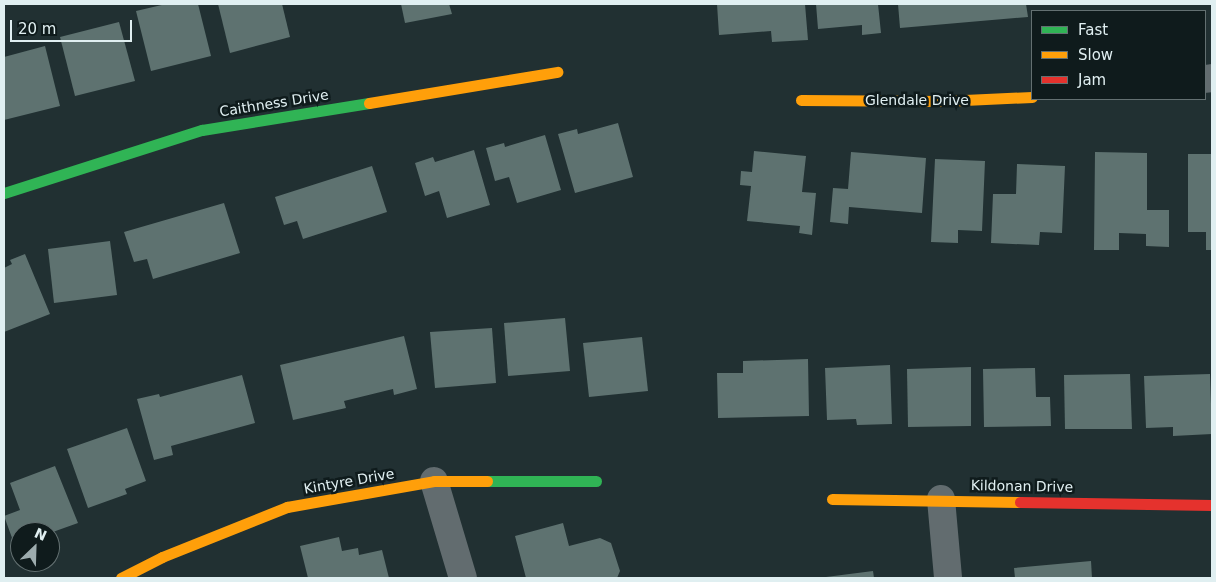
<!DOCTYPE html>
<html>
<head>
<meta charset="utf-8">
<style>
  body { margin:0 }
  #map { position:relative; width:1216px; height:582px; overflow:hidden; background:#213032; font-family:"DejaVu Sans",sans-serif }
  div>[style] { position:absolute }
  .building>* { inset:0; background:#5e7270 }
  .street>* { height:28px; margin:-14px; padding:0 14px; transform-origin:14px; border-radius:14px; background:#626c6f }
  .fast>* { height:11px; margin:-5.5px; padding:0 5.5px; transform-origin:5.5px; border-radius:5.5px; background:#30b455 }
  .slow>* { height:11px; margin:-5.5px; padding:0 5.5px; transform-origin:5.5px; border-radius:5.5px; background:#ff9f0a }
  .jam>* { height:11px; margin:-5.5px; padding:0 5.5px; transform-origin:5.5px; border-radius:5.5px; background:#e5322d }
  span { translate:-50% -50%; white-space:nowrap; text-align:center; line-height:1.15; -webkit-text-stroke:5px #0f1b1c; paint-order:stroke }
  .street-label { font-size:14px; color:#e0eff1 }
  .frame { position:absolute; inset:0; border:5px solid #e0eff1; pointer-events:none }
  .legend { position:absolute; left:1031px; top:10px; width:175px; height:90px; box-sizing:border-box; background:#0f1b1c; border:1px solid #637071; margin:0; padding:6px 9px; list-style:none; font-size:15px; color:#e0eff1 }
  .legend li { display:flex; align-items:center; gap:10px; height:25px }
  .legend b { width:25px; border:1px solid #637071 }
  .north { position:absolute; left:10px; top:522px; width:50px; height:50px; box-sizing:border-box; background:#0f1b1c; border:1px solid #637071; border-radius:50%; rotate:24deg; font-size:14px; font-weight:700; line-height:20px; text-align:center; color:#e0eff1 }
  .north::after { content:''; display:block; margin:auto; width:18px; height:22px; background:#9dacae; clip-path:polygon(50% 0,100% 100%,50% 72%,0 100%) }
  .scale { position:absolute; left:10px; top:20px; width:122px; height:22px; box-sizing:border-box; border:2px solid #e0eff1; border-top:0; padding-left:6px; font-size:15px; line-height:18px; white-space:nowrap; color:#e0eff1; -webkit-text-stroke:4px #0f1b1c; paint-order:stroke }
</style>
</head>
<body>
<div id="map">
  <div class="building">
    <i style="clip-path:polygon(166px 4px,198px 4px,211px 56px,151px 71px,136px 11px)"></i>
    <i style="clip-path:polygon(218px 4px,282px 4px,290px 37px,230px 53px)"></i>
    <i style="clip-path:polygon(401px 4px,449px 4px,452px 14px,405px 23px)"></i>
    <i style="clip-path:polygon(717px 4px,805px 4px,808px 40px,772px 42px,771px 31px,719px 35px)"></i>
    <i style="clip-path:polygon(816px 4px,878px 4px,881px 33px,862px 35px,862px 25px,818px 29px)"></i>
    <i style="clip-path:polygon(898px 4px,1026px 4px,1028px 17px,900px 28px)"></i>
    <i style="clip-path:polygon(119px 22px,135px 81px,75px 96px,60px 37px)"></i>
    <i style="clip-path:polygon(45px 46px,60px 106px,4px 120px,4px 57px)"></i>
    <i style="clip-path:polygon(618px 123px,633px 177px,575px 193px,558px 134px,577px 129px,578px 134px)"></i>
    <i style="clip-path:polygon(545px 135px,561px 190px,517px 203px,509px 177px,495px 181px,486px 148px,504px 143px,505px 147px)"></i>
    <i style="clip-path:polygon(474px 150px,490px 205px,447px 218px,439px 191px,425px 196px,415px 163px,433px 157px,435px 162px)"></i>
    <i style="clip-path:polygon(754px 151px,806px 156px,802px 192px,816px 193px,812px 235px,799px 233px,800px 226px,747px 221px,751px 186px,740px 185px,741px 171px,752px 172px)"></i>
    <i style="clip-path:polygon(851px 152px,926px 158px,922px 213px,849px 207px,848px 224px,830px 222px,833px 188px,848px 189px)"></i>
    <i style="clip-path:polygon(1095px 152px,1147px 153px,1147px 210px,1169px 210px,1169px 247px,1146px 246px,1146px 234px,1119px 233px,1119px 250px,1094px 250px)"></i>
    <i style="clip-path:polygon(1188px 154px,1212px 154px,1212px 250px,1206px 250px,1206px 232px,1188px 232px)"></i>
    <i style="clip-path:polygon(935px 159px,985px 161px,982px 231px,958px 230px,958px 243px,931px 242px)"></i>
    <i style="clip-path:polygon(1017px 164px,1065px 166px,1062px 233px,1040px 232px,1039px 245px,991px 243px,993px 194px,1016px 194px)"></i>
    <i style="clip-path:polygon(372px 166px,387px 212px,303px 239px,297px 221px,284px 225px,275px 197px)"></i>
    <i style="clip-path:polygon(224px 203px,240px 253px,153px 279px,147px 259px,134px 262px,124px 232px)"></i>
    <i style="clip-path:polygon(110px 241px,117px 295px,54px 303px,48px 249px)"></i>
    <i style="clip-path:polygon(25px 254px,50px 314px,4px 332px,4px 268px,12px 264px,10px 260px)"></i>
    <i style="clip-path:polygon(565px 318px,570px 371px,508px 376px,504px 323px)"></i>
    <i style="clip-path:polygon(492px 328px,496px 383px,435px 388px,430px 332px)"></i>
    <i style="clip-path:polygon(404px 336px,417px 389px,394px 395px,393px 389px,344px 401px,346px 408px,293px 420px,280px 365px)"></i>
    <i style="clip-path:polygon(642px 337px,648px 391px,589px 397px,583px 343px)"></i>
    <i style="clip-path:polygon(808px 359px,809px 416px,718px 418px,717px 373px,743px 373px,743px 361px)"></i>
    <i style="clip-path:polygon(890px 365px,892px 424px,857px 425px,856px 419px,827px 420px,825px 368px)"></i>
    <i style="clip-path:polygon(971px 367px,971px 426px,908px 427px,907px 369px)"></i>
    <i style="clip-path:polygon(1035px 368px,1036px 397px,1050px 397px,1051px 426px,984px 427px,983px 369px)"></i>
    <i style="clip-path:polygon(1130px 374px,1132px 429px,1065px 429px,1064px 375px)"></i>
    <i style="clip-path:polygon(1210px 374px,1212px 434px,1173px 436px,1173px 427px,1146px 428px,1144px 376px)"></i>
    <i style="clip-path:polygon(242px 375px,255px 423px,171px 446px,173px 455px,154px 460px,137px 399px,159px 394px,160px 397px)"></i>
    <i style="clip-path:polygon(127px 428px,146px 481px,125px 489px,127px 494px,88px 508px,67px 449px)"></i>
    <i style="clip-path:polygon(55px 466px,78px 523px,50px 533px,20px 532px,20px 545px,15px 546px,4px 516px,20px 510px,10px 483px)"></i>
    <i style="clip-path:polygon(563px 523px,569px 546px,600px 538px,611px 543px,620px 571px,617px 578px,526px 578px,515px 536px)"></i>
    <i style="clip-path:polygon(339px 537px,342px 551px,358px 548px,359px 555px,382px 550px,389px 578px,308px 578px,300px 546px)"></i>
    <i style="clip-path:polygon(1091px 561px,1092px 578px,1015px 578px,1014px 568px)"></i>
    <i style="clip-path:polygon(873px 571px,874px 578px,826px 578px,826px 577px)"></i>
  </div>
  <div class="street">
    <i style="left:1205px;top:79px;width:7px;rotate:-8deg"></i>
    <i style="left:434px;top:481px;width:101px;rotate:73.4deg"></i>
    <i style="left:941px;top:499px;width:79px;rotate:84.9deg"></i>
  </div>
  <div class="fast">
    <i style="left:4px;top:193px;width:208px;rotate:-17.7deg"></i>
    <i style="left:202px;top:130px;width:169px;rotate:-9.2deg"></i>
    <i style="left:487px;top:481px;width:109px"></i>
  </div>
  <div class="slow">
    <i style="left:801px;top:100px;width:142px;rotate:0.4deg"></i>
    <i style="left:943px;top:101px;width:89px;rotate:-2.6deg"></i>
    <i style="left:369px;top:103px;width:191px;rotate:-9.4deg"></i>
    <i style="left:832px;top:499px;width:188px;rotate:0.9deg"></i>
    <i style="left:121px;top:578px;width:46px;rotate:-27.1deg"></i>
    <i style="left:162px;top:557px;width:135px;rotate:-21.8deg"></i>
    <i style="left:287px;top:507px;width:149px;rotate:-10deg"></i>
    <i style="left:434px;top:481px;width:53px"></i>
  </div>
  <div class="jam">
    <i style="left:1020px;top:502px;width:192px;rotate:0.9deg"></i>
  </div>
  <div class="street-label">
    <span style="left:917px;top:100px">Glendale Drive</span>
    <span style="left:274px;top:103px;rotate:-9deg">Caithness Drive</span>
    <span style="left:349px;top:481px;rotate:-10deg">Kintyre Drive</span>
    <span style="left:1022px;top:486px;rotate:1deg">Kildonan Drive</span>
  </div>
  <div class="frame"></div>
  <ul class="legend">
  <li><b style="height:6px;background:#30b455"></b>Fast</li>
  <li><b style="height:6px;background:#ff9f0a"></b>Slow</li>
  <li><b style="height:6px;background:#e5322d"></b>Jam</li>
  </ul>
  <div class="north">N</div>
  <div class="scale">20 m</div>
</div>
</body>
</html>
